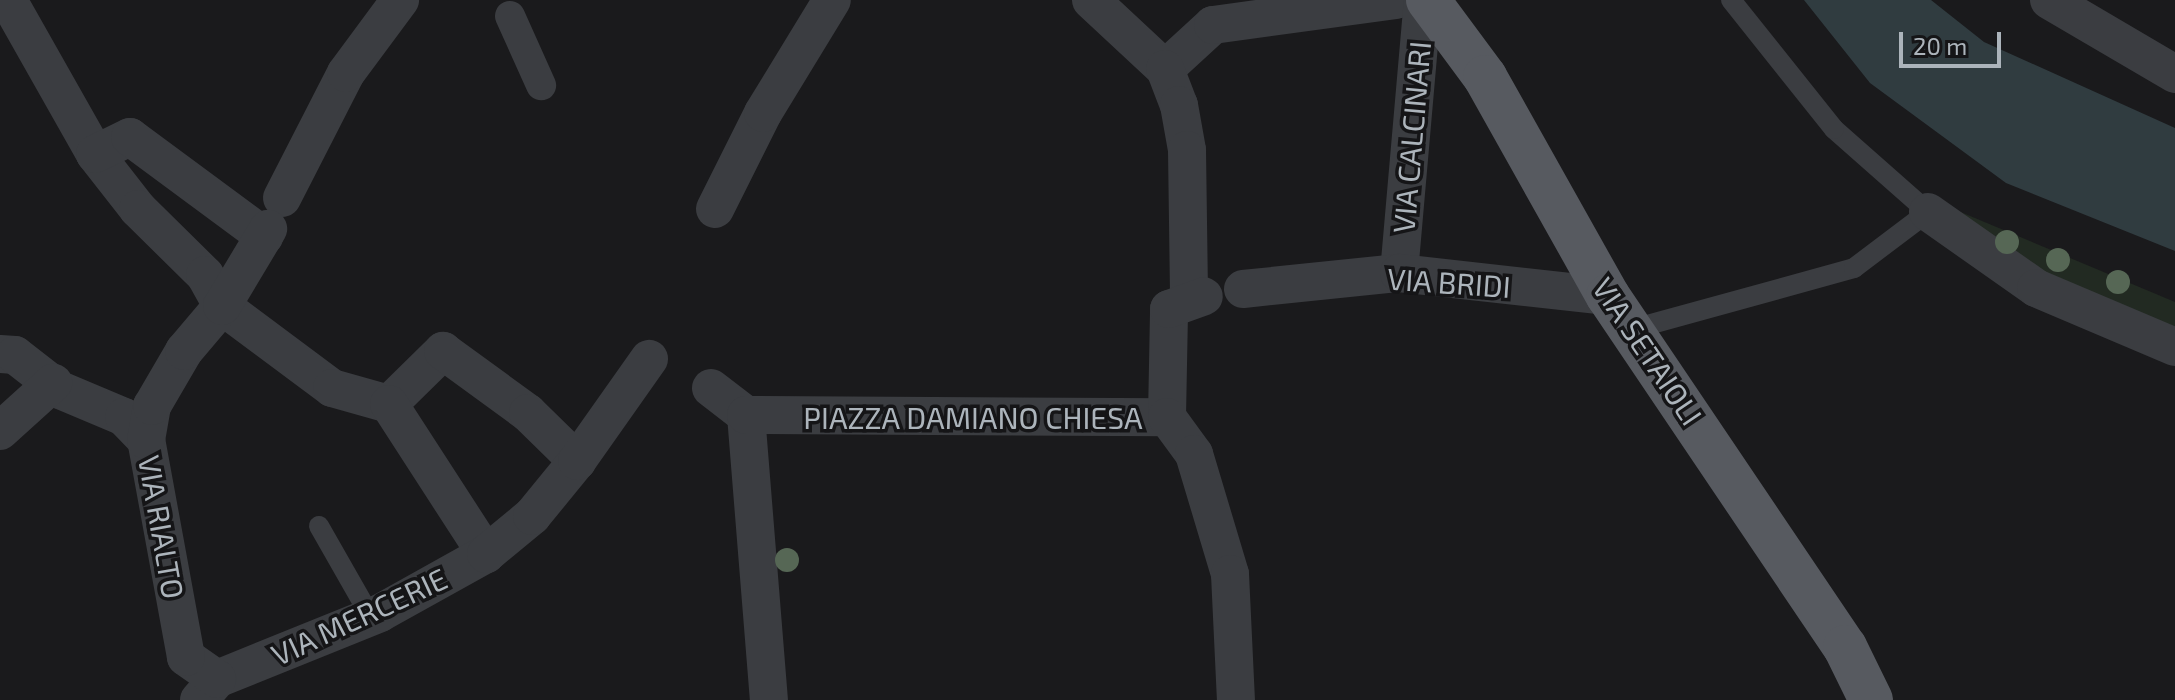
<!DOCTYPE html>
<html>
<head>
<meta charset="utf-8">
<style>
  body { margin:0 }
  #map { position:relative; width:2175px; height:700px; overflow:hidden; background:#1a1a1c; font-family:"Exo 2",sans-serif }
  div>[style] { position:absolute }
  .green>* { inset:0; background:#222a22 }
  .water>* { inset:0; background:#303c40 }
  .service>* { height:20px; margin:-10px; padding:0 10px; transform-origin:10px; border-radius:10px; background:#3b3d41 }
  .pedestrian>* { height:30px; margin:-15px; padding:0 15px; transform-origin:15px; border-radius:15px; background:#3b3d41 }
  .minor>* { height:38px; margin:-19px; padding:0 19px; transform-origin:19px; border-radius:19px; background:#3b3d41 }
  .primary>* { height:44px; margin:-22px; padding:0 22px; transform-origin:22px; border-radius:22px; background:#575a60 }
  .trees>* { width:24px; height:24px; margin:-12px; border-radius:50%; background:#566755 }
  span { translate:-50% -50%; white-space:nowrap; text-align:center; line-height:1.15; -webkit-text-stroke:7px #151517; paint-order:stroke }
  .street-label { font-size:30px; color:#acb4bb }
  .scale { position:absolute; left:1899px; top:32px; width:102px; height:36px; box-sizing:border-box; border:4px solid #acb4bb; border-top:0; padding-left:10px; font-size:24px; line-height:28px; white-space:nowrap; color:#acb4bb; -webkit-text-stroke:6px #151517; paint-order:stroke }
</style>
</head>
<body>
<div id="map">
  <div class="green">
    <i style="clip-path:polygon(1920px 195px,2175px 302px,2175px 327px,2037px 273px)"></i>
  </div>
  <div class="water">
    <i style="clip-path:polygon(1804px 0,1931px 0,1984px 42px,2175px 128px,2175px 251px,2006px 183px,1870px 83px)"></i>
  </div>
  <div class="service">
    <i style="left:1633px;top:329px;width:229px;rotate:-15.4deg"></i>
    <i style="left:1854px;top:268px;width:93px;rotate:-37.1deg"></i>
    <i style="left:1928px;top:212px;width:125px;rotate:-138.6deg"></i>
    <i style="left:1834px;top:129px;width:165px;rotate:-128.6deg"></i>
    <i style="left:319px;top:526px;width:105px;rotate:60.3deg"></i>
  </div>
  <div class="pedestrian">
    <i style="left:510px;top:16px;width:76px;rotate:65.8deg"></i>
  </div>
  <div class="minor">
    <i style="left:8px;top:0;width:177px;rotate:60.5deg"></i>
    <i style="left:95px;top:154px;width:70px;rotate:52deg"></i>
    <i style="left:138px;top:209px;width:94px;rotate:44.6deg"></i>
    <i style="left:205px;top:275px;width:35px;rotate:61deg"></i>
    <i style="left:222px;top:306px;width:137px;rotate:36.7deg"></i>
    <i style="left:332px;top:388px;width:59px;rotate:15.7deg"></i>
    <i style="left:1091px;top:0;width:101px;rotate:43deg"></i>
    <i style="left:1165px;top:69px;width:65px;rotate:-42.5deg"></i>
    <i style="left:1213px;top:25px;width:185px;rotate:-7.8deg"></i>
    <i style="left:2049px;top:0;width:146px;rotate:30.4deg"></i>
    <i style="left:1165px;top:69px;width:39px;rotate:69deg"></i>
    <i style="left:1179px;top:105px;width:46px;rotate:79.9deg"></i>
    <i style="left:1187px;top:150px;width:148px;rotate:89.2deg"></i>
    <i style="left:95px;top:154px;width:39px;rotate:-26deg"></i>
    <i style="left:130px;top:137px;width:167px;rotate:36.5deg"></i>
    <i style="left:282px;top:198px;width:140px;rotate:-62.9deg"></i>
    <i style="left:346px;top:73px;width:91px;rotate:-53.5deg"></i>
    <i style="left:715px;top:209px;width:107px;rotate:-63.4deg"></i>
    <i style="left:763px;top:113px;width:132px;rotate:-58.6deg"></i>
    <i style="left:1928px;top:212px;width:132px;rotate:35.1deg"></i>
    <i style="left:2036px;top:288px;width:151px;rotate:23deg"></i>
    <i style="left:1399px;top:273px;width:274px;rotate:-85deg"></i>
    <i style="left:1243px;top:289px;width:157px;rotate:-5.9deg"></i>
    <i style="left:1399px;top:273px;width:210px;rotate:6.3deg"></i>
    <i style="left:0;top:354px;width:15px;rotate:4deg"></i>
    <i style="left:15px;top:355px;width:57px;rotate:37.9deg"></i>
    <i style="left:60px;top:390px;width:69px;rotate:22.9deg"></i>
    <i style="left:124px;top:417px;width:32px;rotate:46deg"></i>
    <i style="left:711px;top:388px;width:44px;rotate:37.6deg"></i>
    <i style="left:746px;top:415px;width:286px;rotate:85.4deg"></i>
    <i style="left:389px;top:404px;width:76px;rotate:-44.5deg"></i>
    <i style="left:443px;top:351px;width:105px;rotate:36.1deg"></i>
    <i style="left:528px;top:413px;width:69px;rotate:44.4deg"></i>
    <i style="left:389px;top:404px;width:179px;rotate:57.1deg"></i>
    <i style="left:746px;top:415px;width:421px;rotate:0.3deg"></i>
    <i style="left:1167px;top:417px;width:108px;rotate:-88.9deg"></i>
    <i style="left:1169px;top:309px;width:37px;rotate:-20deg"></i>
    <i style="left:1167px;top:417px;width:46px;rotate:53.9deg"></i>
    <i style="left:1194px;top:454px;width:125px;rotate:73.3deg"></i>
    <i style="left:1230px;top:574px;width:126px;rotate:87.3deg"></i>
    <i style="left:0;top:431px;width:72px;rotate:-42.2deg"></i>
    <i style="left:217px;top:679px;width:176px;rotate:-22deg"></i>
    <i style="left:380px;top:613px;width:121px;rotate:-29.1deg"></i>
    <i style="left:486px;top:554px;width:60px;rotate:-39.6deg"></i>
    <i style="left:532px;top:516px;width:71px;rotate:-50.7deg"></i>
    <i style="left:577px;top:461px;width:125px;rotate:-54.8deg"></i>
    <i style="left:199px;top:700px;width:28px;rotate:-49deg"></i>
    <i style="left:217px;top:679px;width:38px;rotate:-145deg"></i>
    <i style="left:186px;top:657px;width:221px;rotate:-100.4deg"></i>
    <i style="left:146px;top:440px;width:35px;rotate:-80deg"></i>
    <i style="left:152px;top:406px;width:64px;rotate:-59.8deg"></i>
    <i style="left:184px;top:351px;width:59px;rotate:-49.8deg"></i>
    <i style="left:222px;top:306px;width:90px;rotate:-59.1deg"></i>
  </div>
  <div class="primary">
    <i style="left:1428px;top:0;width:96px;rotate:53.5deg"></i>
    <i style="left:1485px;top:77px;width:251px;rotate:60.7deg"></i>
    <i style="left:1608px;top:296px;width:424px;rotate:56deg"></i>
    <i style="left:1845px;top:647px;width:59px;rotate:63.9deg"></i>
  </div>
  <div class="trees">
    <i style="left:2007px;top:242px"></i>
    <i style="left:2058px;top:260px"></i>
    <i style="left:2118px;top:282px"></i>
    <i style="left:787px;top:560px"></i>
  </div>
  <div class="street-label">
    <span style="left:1411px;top:137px;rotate:-85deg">VIA CALCINARI</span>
    <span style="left:1449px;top:282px;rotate:4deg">VIA BRIDI</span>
    <span style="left:1648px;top:351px;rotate:56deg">VIA SETAIOLI</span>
    <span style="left:973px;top:417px">PIAZZA DAMIANO CHIESA</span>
    <span style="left:162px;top:527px;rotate:80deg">VIA RIALTO</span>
    <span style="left:359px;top:616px;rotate:-25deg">VIA MERCERIE</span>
  </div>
  <div class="scale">20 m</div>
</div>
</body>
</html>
